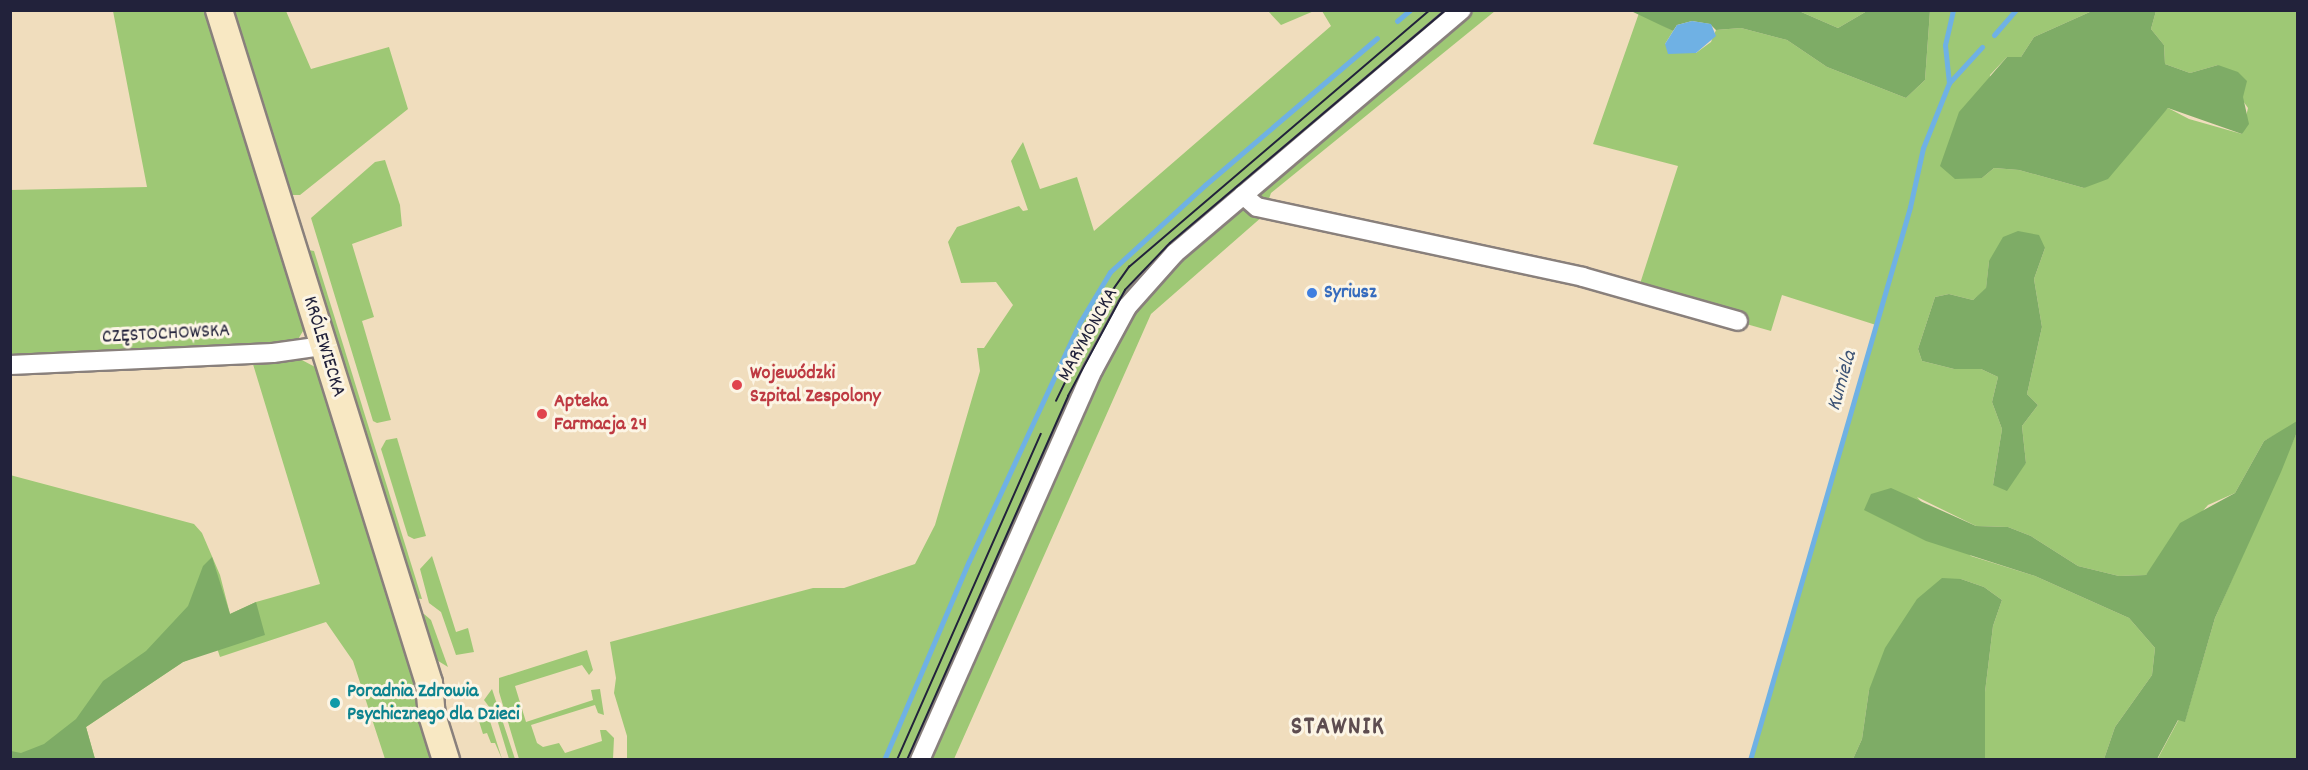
<!DOCTYPE html>
<html>
<head>
<meta charset="utf-8">
<style>
  body { margin:0 }
  #map { position:relative; width:2308px; height:770px; overflow:hidden; background:#f0ddbd; font-family:Dekko,sans-serif }
  div>[style] { position:absolute }
  .green>* { inset:0; background:#9ec875 }
  .forest>* { inset:0; background:#7eac66 }
  .water>* { inset:0; background:#6fb1e4 }
  .stream>* { height:5px; margin:-2.5px; padding:0 2.5px; transform-origin:2.5px; border-radius:2.5px; background:#6fb1e4 }
  .roads { filter:drop-shadow(2px 0 #89807c) drop-shadow(-2px 0 #89807c) drop-shadow(0 2px #89807c) drop-shadow(0 -2px #89807c) }
  .street>* { height:18px; margin:-9px; padding:0 9px; transform-origin:9px; border-radius:9px; background:#fff }
  .secondary>* { height:26px; margin:-13px; padding:0 13px; transform-origin:13px; border-radius:13px; background:#f8e8c3 }
  .tram>* { height:1.5px; margin:-0.75px; padding:0 0.75px; transform-origin:0.75px; border-radius:0.75px; background:#22223b }
  .dots>* { width:16px; height:16px; translate:-50% -50%; box-sizing:border-box; border:3px solid #fcf5e5; border-radius:50% }
  span { translate:-50% -50%; white-space:nowrap; text-align:center; line-height:1.15; -webkit-text-stroke:6px #fcf5e5; paint-order:stroke }
  .shop-label { font-size:20px; color:#366cbe; font-weight:700 }
  .left { translate:0 -50%; text-align:left }
  .street-label { font-size:20px; color:#22223b }
  .health-label { font-size:20px; color:#be3a42; font-weight:700 }
  .culture-label { font-size:20px; color:#0d838f; font-weight:700 }
  .water-label { font-size:21px; color:#3d5476; font-style:italic }
  .district-label { font-size:26px; color:#5e4d50; font-weight:700; letter-spacing:1.5px }
  .frame { position:absolute; inset:0; border:12px solid #22223b; pointer-events:none }
</style>
</head>
<body>
<div id="map">
  <div class="green">
    <i style="clip-path:polygon(113px 11px,204px 11px,214px 29px,306px 326px,297px 341px,11px 357px,10px 190px,147px 187px)"></i>
    <i style="clip-path:polygon(229px 11px,286px 11px,311px 69px,389px 47px,408px 109px,300px 195px,288px 195px)"></i>
    <i style="clip-path:polygon(1268px 11px,1314px 11px,1281px 25px)"></i>
    <i style="clip-path:polygon(1322px 11px,1451px 11px,1157px 260px,1129px 291px,912px 759px,627px 759px,627px 736px,614px 693px,616px 678px,610px 642px,813px 588px,844px 588px,915px 564px,935px 525px,980px 371px,977px 348px,984px 348px,1013px 305px,996px 282px,961px 283px,948px 242px,957px 227px,1019px 206px,1023px 211px,1028px 210px,1011px 161px,1023px 142px,1040px 189px,1077px 177px,1094px 231px,1331px 26px)"></i>
    <i style="clip-path:polygon(1474px 11px,1495px 11px,1271px 193px,1263px 216px,1151px 314px,954px 759px,932px 760px,1073px 430px,1132px 313px,1149px 289px,1201px 240px)"></i>
    <i style="clip-path:polygon(1799px 11px,1867px 11px,1838px 28px)"></i>
    <i style="clip-path:polygon(evenodd,1930px 11px,2092px 11px,2034px 37px,2021px 57px,2007px 57px,1990px 75px,1982px 178px,1994px 168px,2019px 170px,2084px 188px,2168px 108px,2189px 119px,2242px 134px,2248px 108px,2218px 65px,2190px 73px,2165px 64px,2164px 45px,2151px 29px,2156px 11px,2297px 11px,2297px 423px,2264px 441px,2235px 493px,2208px 505px,2146px 575px,2119px 576px,2078px 566px,2031px 536px,2008px 527px,1976px 526px,1917px 497px,1971px 556px,2035px 576px,2129px 618px,2155px 648px,2152px 675px,2115px 727px,2104px 759px,1985px 759px,1985px 692px,1993px 626px,2002px 600px,1984px 587px,1961px 579px,1869px 690px,1862px 739px,1853px 759px,1750px 759px,1876px 325px,1782px 295px,1771px 331px,1637px 293px,1678px 166px,1593px 144px,1639px 13px,1673px 31px,1665px 44px,1696px 53px,1711px 42px,1716px 30px,1741px 28px,1787px 40px,1827px 67px,1906px 98px,1925px 80px,1930px 11px,2045px 248px,2034px 279px,2042px 327px,2027px 394px,2038px 405px,2022px 426px,2026px 463px,1993px 485px,2002px 429px,1992px 402px,1998px 377px,1981px 369px,1954px 369px,1922px 361px,1918px 349px,1935px 297px,1949px 294px,1973px 300px,1986px 289px,1989px 261px,2045px 248px)"></i>
    <i style="clip-path:polygon(385px 160px,400px 205px,402px 226px,352px 244px,374px 317px,362px 321px,391px 420px,377px 423px,373px 421px,311px 218px,375px 162px)"></i>
    <i style="clip-path:polygon(303px 249px,314px 251px,422px 599px,412px 598px)"></i>
    <i style="clip-path:polygon(300px 359px,317px 368px,440px 759px,385px 759px,353px 661px,326px 622px,220px 657px,217px 648px,183px 662px,86px 727px,95px 759px,11px 759px,10px 475px,194px 524px,202px 533px,220px 575px,230px 614px,256px 602px,320px 584px,252px 361px)"></i>
    <i style="clip-path:polygon(2297px 432px,2297px 759px,2157px 760px,2179px 719px,2185px 721px,2215px 618px)"></i>
    <i style="clip-path:polygon(397px 438px,426px 536px,414px 539px,408px 536px,381px 449px,386px 440px)"></i>
    <i style="clip-path:polygon(432px 556px,456px 632px,468px 628px,474px 652px,456px 655px,441px 612px,429px 603px,420px 569px)"></i>
    <i style="clip-path:polygon(424px 614px,431px 620px,448px 667px,435px 659px,417px 615px)"></i>
    <i style="clip-path:polygon(587px 650px,593px 670px,589px 675px,582px 665px,515px 686px,526px 722px,593px 700px,591px 690px,600px 689px,604px 715px,598px 713px,595px 705px,531px 725px,537px 743px,543px 747px,559px 743px,565px 753px,602px 741px,600px 730px,606px 730px,614px 738px,613px 759px,519px 759px,499px 692px,499px 678px)"></i>
    <i style="clip-path:polygon(492px 689px,515px 759px,509px 759px,496px 716px,484px 700px)"></i>
    <i style="clip-path:polygon(479px 706px,489px 718px,502px 759px,495px 743px,491px 743px,487px 733px,483px 734px,476px 712px)"></i>
  </div>
  <div class="forest">
    <i style="clip-path:polygon(1631px 11px,1799px 11px,1838px 28px,1867px 11px,1930px 11px,1925px 80px,1906px 98px,1827px 67px,1787px 40px,1741px 28px,1716px 30px,1710px 24px,1692px 21px,1677px 25px,1673px 31px)"></i>
    <i style="clip-path:polygon(2092px 11px,2156px 11px,2151px 29px,2164px 45px,2165px 64px,2190px 73px,2218px 65px,2238px 72px,2247px 81px,2243px 97px,2249px 124px,2242px 134px,2168px 108px,2108px 179px,2084px 188px,2019px 170px,1994px 168px,1982px 178px,1955px 179px,1940px 166px,1959px 112px,2007px 57px,2021px 57px,2034px 37px)"></i>
    <i style="clip-path:polygon(2018px 231px,2039px 235px,2045px 248px,2034px 279px,2042px 327px,2027px 394px,2038px 405px,2022px 426px,2026px 463px,2007px 491px,1993px 485px,2002px 429px,1992px 402px,1998px 377px,1981px 369px,1954px 369px,1922px 361px,1918px 349px,1935px 297px,1949px 294px,1973px 300px,1986px 288px,1989px 261px,2003px 237px)"></i>
    <i style="clip-path:polygon(2297px 421px,2297px 432px,2281px 472px,2215px 618px,2185px 722px,2178px 720px,2157px 759px,2104px 759px,2115px 727px,2152px 675px,2155px 648px,2129px 618px,2035px 576px,1926px 541px,1864px 510px,1871px 494px,1891px 488px,1976px 526px,2008px 527px,2031px 536px,2078px 566px,2119px 576px,2146px 575px,2180px 523px,2235px 493px,2264px 441px)"></i>
    <i style="clip-path:polygon(212px 557px,230px 614px,256px 602px,265px 635px,183px 662px,86px 727px,95px 759px,11px 759px,11px 751px,21px 753px,44px 744px,76px 719px,103px 681px,146px 651px,188px 606px,203px 566px)"></i>
    <i style="clip-path:polygon(1942px 578px,1961px 579px,1984px 587px,2002px 600px,1993px 626px,1985px 692px,1985px 759px,1853px 759px,1862px 739px,1869px 690px,1885px 648px,1917px 599px)"></i>
  </div>
  <div class="water">
    <i style="clip-path:polygon(1692px 21px,1711px 24px,1716px 36px,1696px 53px,1668px 54px,1665px 44px,1677px 25px)"></i>
  </div>
  <div class="stream">
    <i style="left:1397px;top:21px;width:17px;rotate:-40deg"></i>
    <i style="left:1994px;top:35px;width:33px;rotate:-49deg"></i>
    <i style="left:1949px;top:83px;width:49px;rotate:-47.5deg"></i>
    <i style="left:884px;top:760px;width:216px;rotate:-66.9deg"></i>
    <i style="left:969px;top:561px;width:264px;rotate:-65.1deg"></i>
    <i style="left:1080px;top:322px;width:58px;rotate:-59deg"></i>
    <i style="left:1110px;top:272px;width:129px;rotate:-42.5deg"></i>
    <i style="left:1205px;top:185px;width:226px;rotate:-40.5deg"></i>
    <i style="left:1750px;top:760px;width:576px;rotate:-73.86deg"></i>
    <i style="left:1910px;top:207px;width:60px;rotate:-77.6deg"></i>
    <i style="left:1923px;top:148px;width:70px;rotate:-68.2deg"></i>
    <i style="left:1949px;top:83px;width:38px;rotate:-96deg"></i>
    <i style="left:1945px;top:45px;width:36px;rotate:-77deg"></i>
  </div>
  <div class="roads">
    <div class="street">
      <i style="left:1243px;top:195px;width:18px;rotate:41deg"></i>
      <i style="left:1257px;top:207px;width:333px;rotate:12.1deg"></i>
      <i style="left:1583px;top:277px;width:161px;rotate:15.8deg"></i>
      <i style="left:10px;top:365px;width:263px;rotate:-2.6deg"></i>
      <i style="left:273px;top:353px;width:49px;rotate:-8.1deg"></i>
      <i style="left:920px;top:760px;width:427px;rotate:-66.1deg"></i>
      <i style="left:1093px;top:370px;width:72px;rotate:-61.6deg"></i>
      <i style="left:1127px;top:307px;width:72px;rotate:-48.4deg"></i>
      <i style="left:1175px;top:253px;width:376px;rotate:-40.3deg"></i>
    </div>
    <div class="secondary">
      <i style="left:219px;top:10px;width:705px;rotate:72.67deg"></i>
      <i style="left:429px;top:683px;width:32px;rotate:85deg"></i>
      <i style="left:432px;top:715px;width:47px;rotate:72.7deg"></i>
    </div>
  </div>
  <div class="tram">
    <i style="left:1056px;top:401px;width:111px;rotate:-63.9deg"></i>
    <i style="left:1105px;top:301px;width:42px;rotate:-54.8deg"></i>
    <i style="left:1129px;top:267px;width:396px;rotate:-40.5deg"></i>
    <i style="left:897px;top:760px;width:356px;rotate:-66.2deg"></i>
    <i style="left:907px;top:760px;width:398px;rotate:-66.1deg"></i>
    <i style="left:1068px;top:396px;width:120px;rotate:-61.7deg"></i>
    <i style="left:1125px;top:290px;width:65px;rotate:-46.2deg"></i>
    <i style="left:1170px;top:243px;width:361px;rotate:-40.2deg"></i>
  </div>
  <div class="dots">
    <i style="left:1312px;top:293px;background:#3f7fe0"></i>
    <i style="left:737px;top:385px;background:#e0444e"></i>
    <i style="left:542px;top:414px;background:#e0444e"></i>
    <i style="left:335px;top:703px;background:#0f9aa8"></i>
  </div>
  <div class="shop-label">
    <span class="left" style="left:1324px;top:293px">Syriusz</span>
  </div>
  <div class="street-label">
    <span style="left:166px;top:335px;rotate:-3deg">CZĘSTOCHOWSKA</span>
    <span style="left:1089px;top:335px;rotate:-61deg">MARYMONCKA</span>
    <span style="left:323px;top:347px;rotate:73deg">KRÓLEWIECKA</span>
  </div>
  <div class="health-label">
    <span class="left" style="left:750px;top:386px">Wojewódzki<br>Szpital Zespolony</span>
    <span class="left" style="left:554px;top:414px">Apteka<br>Farmacja 24</span>
  </div>
  <div class="culture-label">
    <span class="left" style="left:347px;top:704px">Poradnia Zdrowia<br>Psychicznego dla Dzieci</span>
  </div>
  <div class="water-label">
    <span style="left:1843px;top:381px;rotate:-74deg">Kumiela</span>
  </div>
  <div class="district-label">
    <span style="left:1338px;top:728px">STAWNIK</span>
  </div>
  <div class="frame"></div>
</div>
</body>
</html>
